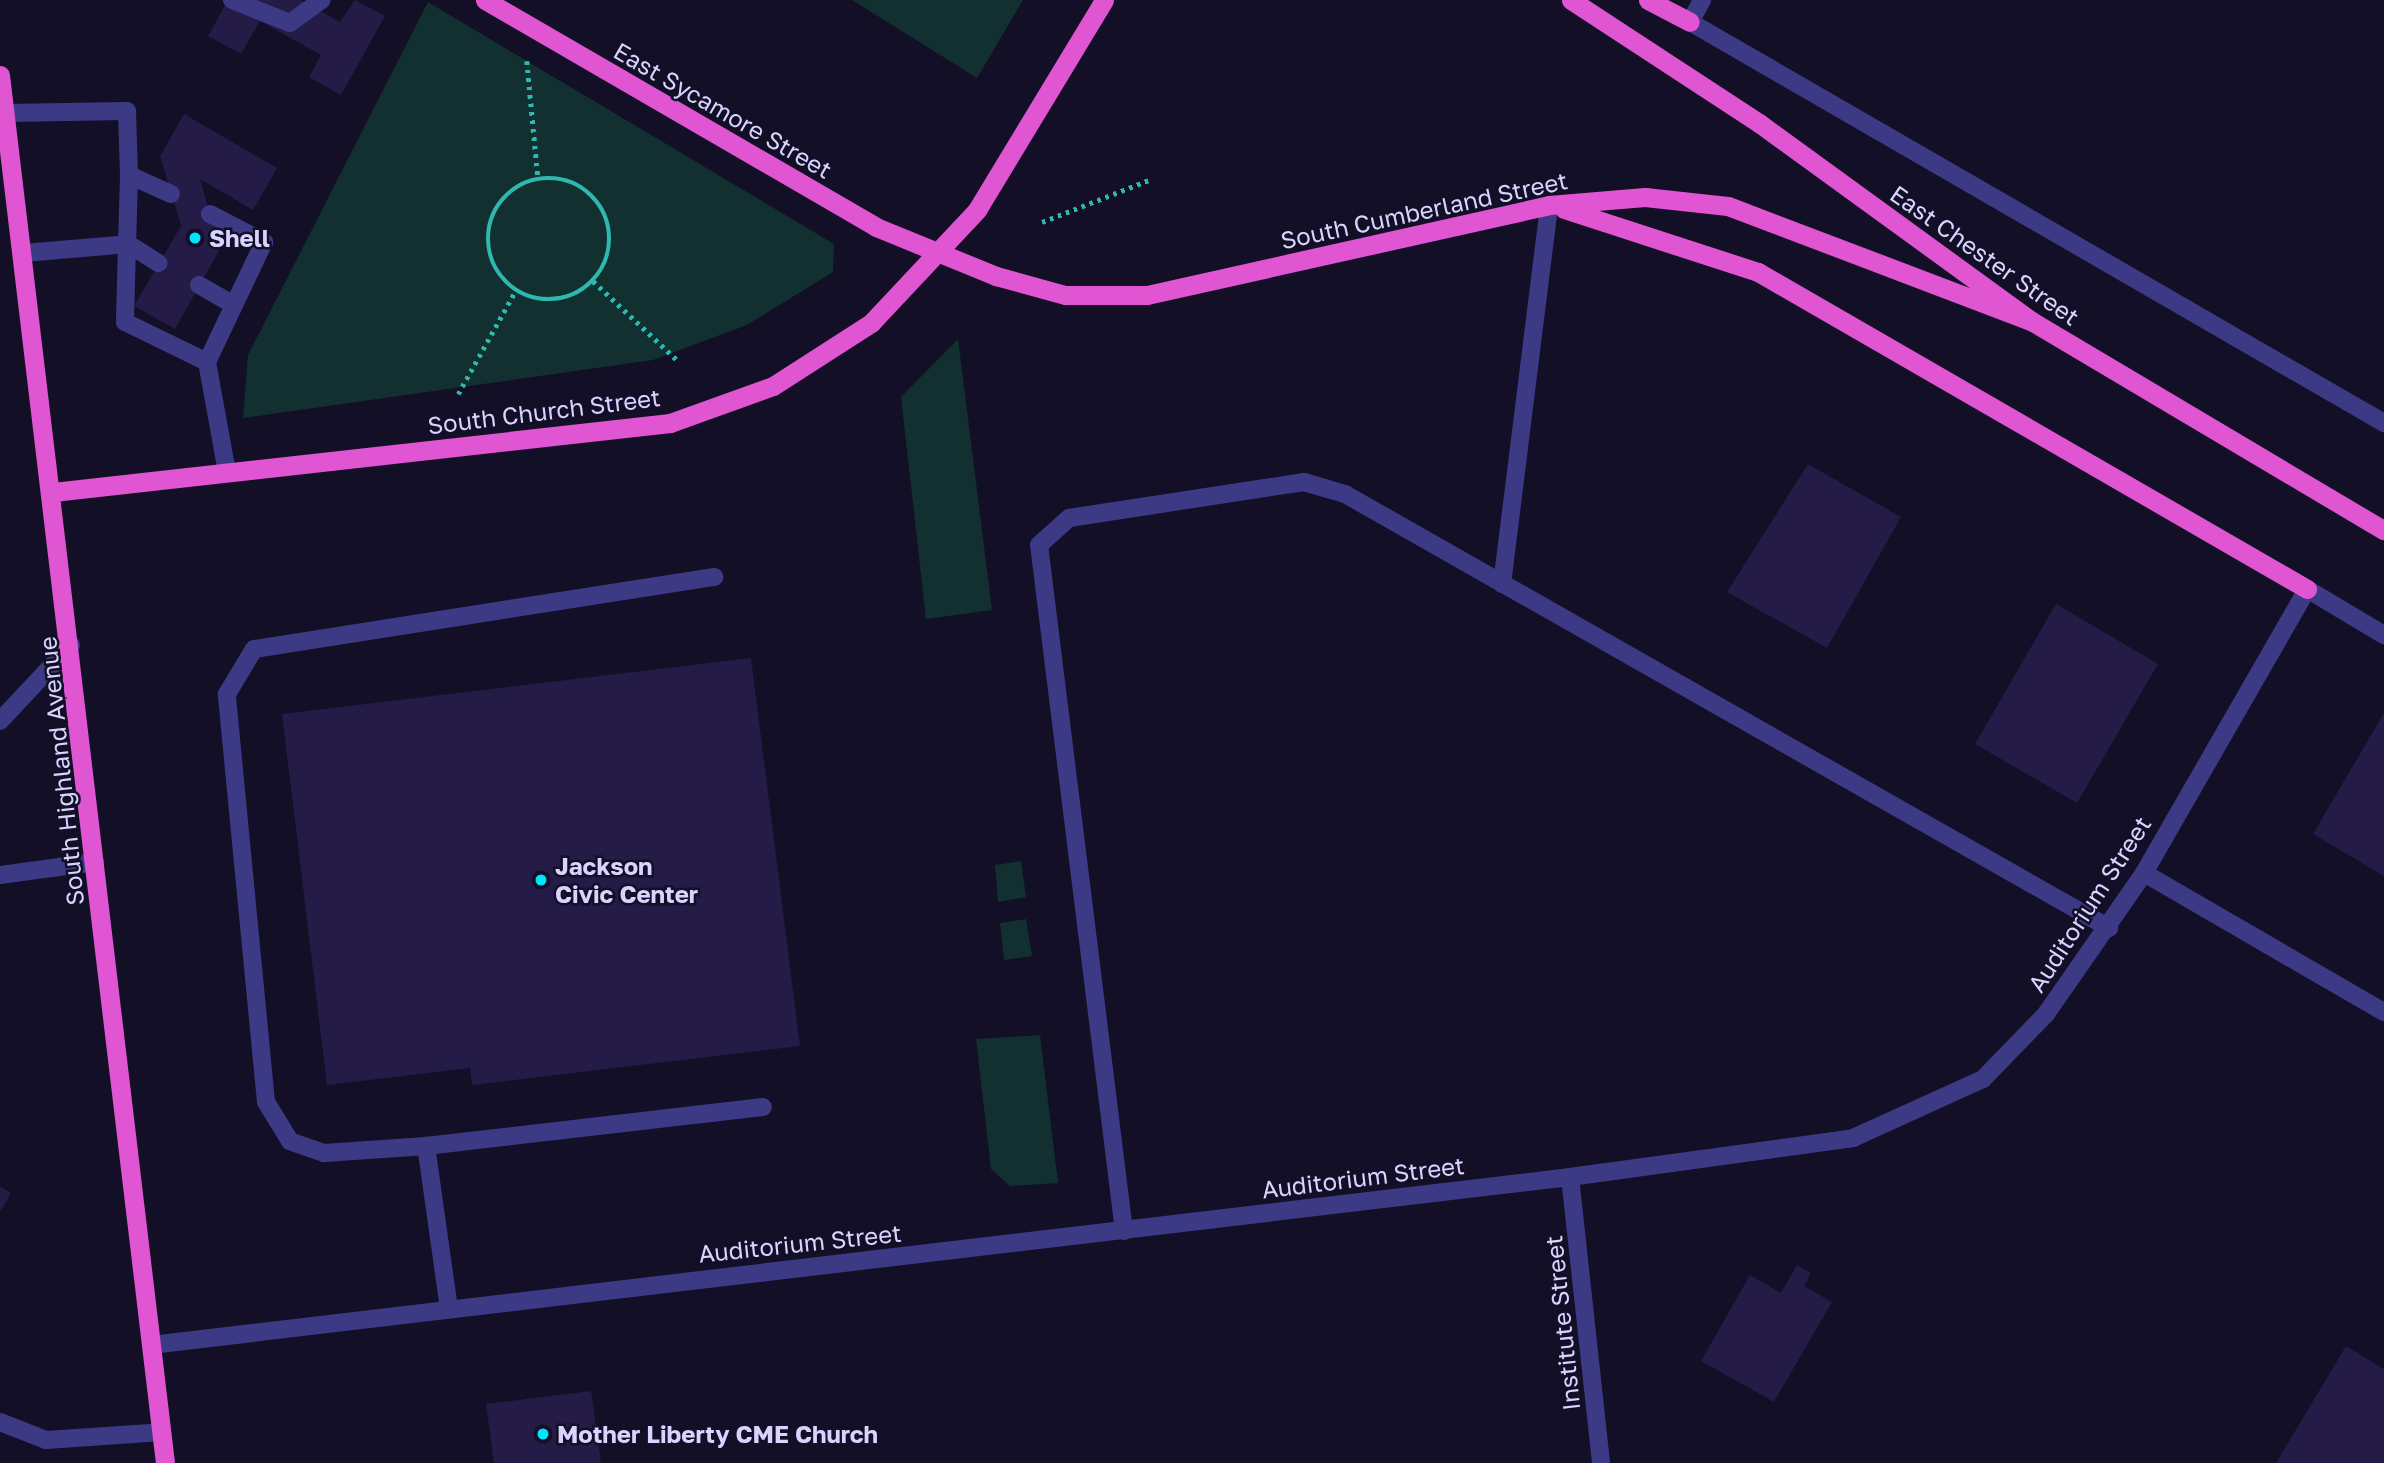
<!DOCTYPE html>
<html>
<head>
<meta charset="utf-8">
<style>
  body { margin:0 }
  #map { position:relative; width:2384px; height:1463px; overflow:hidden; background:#130f26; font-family:"Golos Text",sans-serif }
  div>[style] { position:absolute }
  .green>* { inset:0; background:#12302f }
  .building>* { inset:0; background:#241b47 }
  .path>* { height:4.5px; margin-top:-2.25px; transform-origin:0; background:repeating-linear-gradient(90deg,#2fb8b0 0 3.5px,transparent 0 8.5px) }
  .path>.ring { margin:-2.25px; padding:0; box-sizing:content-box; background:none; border:4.5px solid #2fb8b0; border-radius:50% }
  .service>* { height:18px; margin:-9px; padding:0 9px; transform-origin:9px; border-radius:9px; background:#3d3a85 }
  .minor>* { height:18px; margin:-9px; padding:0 9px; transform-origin:9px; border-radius:9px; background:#3d3a85 }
  .tertiary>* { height:18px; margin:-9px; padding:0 9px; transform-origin:9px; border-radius:9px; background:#3d3a85 }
  .trunk>* { height:19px; margin:-9.5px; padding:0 9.5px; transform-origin:9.5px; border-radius:9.5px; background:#e055d1 }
  .dots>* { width:19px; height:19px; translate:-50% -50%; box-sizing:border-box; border:4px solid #130f26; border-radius:50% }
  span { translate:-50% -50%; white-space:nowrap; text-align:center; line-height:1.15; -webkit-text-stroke:5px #130f26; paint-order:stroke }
  .street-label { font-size:24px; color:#d9d4ff }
  .poi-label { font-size:24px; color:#d9d4ff; font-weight:700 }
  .left { translate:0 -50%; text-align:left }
</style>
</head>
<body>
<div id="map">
  <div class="green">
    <i style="clip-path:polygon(852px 0,1023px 0,977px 78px)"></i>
    <i style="clip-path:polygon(428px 2px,834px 244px,833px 272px,747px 325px,653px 360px,243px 418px,248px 355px)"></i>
    <i style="clip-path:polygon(958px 339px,992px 610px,926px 619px,901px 397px)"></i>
    <i style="clip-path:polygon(1021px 861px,1026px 897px,998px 902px,995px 865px)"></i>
    <i style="clip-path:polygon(1026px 919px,1032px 956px,1004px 960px,1000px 923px)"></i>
    <i style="clip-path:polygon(1040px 1035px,1058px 1183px,1010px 1186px,991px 1169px,976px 1039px)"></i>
  </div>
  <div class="building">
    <i style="clip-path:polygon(228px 0,301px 0,340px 22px,355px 0,385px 16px,341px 95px,309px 77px,321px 55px,260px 21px,241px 54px,208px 36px)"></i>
    <i style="clip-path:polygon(184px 114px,277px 168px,253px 210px,200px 179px,220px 249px,175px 329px,134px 306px,181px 226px,160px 156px)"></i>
    <i style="clip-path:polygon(1808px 464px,1901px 517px,1827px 648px,1727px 592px)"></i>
    <i style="clip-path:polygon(2056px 604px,2158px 664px,2077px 803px,1975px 744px)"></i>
    <i style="clip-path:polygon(751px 658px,800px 1046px,472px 1085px,470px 1068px,327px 1085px,282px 714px)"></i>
    <i style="clip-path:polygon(2384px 713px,2384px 876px,2313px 834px)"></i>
    <i style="clip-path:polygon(0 1186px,11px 1193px,0 1212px)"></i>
    <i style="clip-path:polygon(1797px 1265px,1811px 1273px,1804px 1286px,1832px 1302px,1774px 1402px,1701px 1361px,1750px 1275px,1781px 1293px)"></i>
    <i style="clip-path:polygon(2346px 1346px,2384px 1369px,2384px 1463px,2276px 1463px)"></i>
    <i style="clip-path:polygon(591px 1391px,601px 1463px,494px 1463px,486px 1404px)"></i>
  </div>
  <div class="path">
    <i style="left:527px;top:61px;width:118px;rotate:84.6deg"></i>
    <i class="ring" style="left:488px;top:178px;width:117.5px;height:117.5px"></i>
    <i style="left:1042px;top:222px;width:118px;rotate:-21.4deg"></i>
    <i style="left:593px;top:281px;width:115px;rotate:43.2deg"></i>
    <i style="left:458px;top:394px;width:119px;rotate:-60.9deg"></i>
  </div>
  <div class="service">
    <i style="left:232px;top:0;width:62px;rotate:21.6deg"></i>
    <i style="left:290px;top:23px;width:39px;rotate:-36deg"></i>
    <i style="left:5px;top:113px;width:122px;rotate:-0.9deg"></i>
    <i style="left:127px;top:111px;width:64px;rotate:88.2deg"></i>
    <i style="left:129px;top:175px;width:46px;rotate:24.3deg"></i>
    <i style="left:129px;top:175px;width:147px;rotate:91.6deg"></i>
    <i style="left:125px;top:322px;width:91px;rotate:26deg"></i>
    <i style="left:210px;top:214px;width:61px;rotate:27.4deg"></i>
    <i style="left:264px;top:242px;width:133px;rotate:115.4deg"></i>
    <i style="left:207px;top:362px;width:112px;rotate:79.7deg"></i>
    <i style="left:24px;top:253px;width:104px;rotate:-4.9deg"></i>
    <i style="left:128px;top:244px;width:36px;rotate:32deg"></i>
    <i style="left:199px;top:285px;width:40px;rotate:29.7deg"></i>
    <i style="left:1502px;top:584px;width:382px;rotate:-82.9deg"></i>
    <i style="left:2144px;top:873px;width:277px;rotate:30.1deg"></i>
    <i style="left:426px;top:1146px;width:339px;rotate:-6.6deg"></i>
    <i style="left:1124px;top:1231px;width:691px;rotate:-97.06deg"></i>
    <i style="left:1039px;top:545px;width:40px;rotate:-42deg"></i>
    <i style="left:1069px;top:518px;width:238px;rotate:-8.7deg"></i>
    <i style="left:1304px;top:482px;width:43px;rotate:16.3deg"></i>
    <i style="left:1345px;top:494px;width:879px;rotate:29.6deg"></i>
    <i style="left:449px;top:1309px;width:165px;rotate:-98deg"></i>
    <i style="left:426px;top:1146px;width:102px;rotate:176.1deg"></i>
    <i style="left:324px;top:1153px;width:36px;rotate:-161deg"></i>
    <i style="left:290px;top:1141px;width:46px;rotate:-121.6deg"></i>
    <i style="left:266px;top:1102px;width:410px;rotate:-95.5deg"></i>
    <i style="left:227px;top:694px;width:52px;rotate:-59deg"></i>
    <i style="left:254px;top:649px;width:466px;rotate:-8.9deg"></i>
  </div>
  <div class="minor">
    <i style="left:1690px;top:22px;width:25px;rotate:-61deg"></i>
    <i style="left:0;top:721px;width:104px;rotate:-46.9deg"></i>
    <i style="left:0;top:875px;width:96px;rotate:-7.8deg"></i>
    <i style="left:1570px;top:1177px;width:288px;rotate:83.8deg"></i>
    <i style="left:151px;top:1345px;width:1429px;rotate:-6.75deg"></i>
    <i style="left:1570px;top:1177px;width:286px;rotate:-7.8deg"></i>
    <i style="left:1853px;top:1138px;width:143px;rotate:-24.4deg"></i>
    <i style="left:1983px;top:1079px;width:91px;rotate:-45.9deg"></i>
    <i style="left:2046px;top:1014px;width:172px;rotate:-55.2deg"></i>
    <i style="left:2144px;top:873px;width:327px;rotate:-60.1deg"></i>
    <i style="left:0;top:1422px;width:49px;rotate:21.4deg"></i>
    <i style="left:46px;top:1440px;width:116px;rotate:-3.9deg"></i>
  </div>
  <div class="tertiary">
    <i style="left:1690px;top:22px;width:802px;rotate:30.02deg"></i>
    <i style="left:2307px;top:589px;width:90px;rotate:30.9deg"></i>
  </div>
  <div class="trunk">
    <i style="left:485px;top:0;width:452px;rotate:30.1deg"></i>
    <i style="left:876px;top:227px;width:130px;rotate:22.2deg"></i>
    <i style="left:996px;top:276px;width:72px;rotate:15.4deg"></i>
    <i style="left:1065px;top:295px;width:82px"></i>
    <i style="left:1147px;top:295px;width:412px;rotate:-12.6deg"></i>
    <i style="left:1549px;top:205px;width:96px;rotate:-4.8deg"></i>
    <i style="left:1645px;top:197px;width:83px;rotate:6.2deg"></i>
    <i style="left:1728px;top:206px;width:326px;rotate:20.8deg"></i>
    <i style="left:1571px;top:0;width:225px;rotate:33.2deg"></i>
    <i style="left:1759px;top:123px;width:339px;rotate:36deg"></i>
    <i style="left:2033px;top:322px;width:408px;rotate:30.7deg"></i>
    <i style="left:1648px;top:0;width:47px;rotate:27.6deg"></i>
    <i style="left:0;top:75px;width:1398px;rotate:83.22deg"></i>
    <i style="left:1564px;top:209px;width:204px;rotate:18deg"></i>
    <i style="left:1758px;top:272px;width:634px;rotate:30deg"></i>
    <i style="left:53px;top:492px;width:621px;rotate:-6.38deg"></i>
    <i style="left:670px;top:423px;width:109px;rotate:-19.8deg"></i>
    <i style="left:773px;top:386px;width:117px;rotate:-32.7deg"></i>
    <i style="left:871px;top:323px;width:155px;rotate:-46.8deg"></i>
    <i style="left:977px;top:210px;width:245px;rotate:-58.8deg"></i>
  </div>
  <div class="dots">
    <i style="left:195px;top:238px;background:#00e5ff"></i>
    <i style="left:541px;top:880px;background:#00e5ff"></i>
    <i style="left:543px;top:1434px;background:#00e5ff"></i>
  </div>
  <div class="street-label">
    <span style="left:723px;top:110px;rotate:30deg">East Sycamore Street</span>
    <span style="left:1424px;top:210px;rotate:-12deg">South Cumberland Street</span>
    <span style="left:1985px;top:255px;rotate:35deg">East Chester Street</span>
    <span style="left:544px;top:411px;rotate:-7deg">South Church Street</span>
    <span style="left:61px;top:771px;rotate:-96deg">South Highland Avenue</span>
    <span style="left:2089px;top:904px;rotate:-57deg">Auditorium Street</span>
    <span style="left:1363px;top:1177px;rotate:-7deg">Auditorium Street</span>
    <span style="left:800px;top:1243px;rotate:-6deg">Auditorium Street</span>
    <span style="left:1562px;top:1323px;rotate:-96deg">Institute Street</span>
  </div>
  <div class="poi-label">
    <span class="left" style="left:209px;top:238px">Shell</span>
    <span class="left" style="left:555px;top:880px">Jackson<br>Civic Center</span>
    <span class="left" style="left:557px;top:1434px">Mother Liberty CME Church</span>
  </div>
</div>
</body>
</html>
